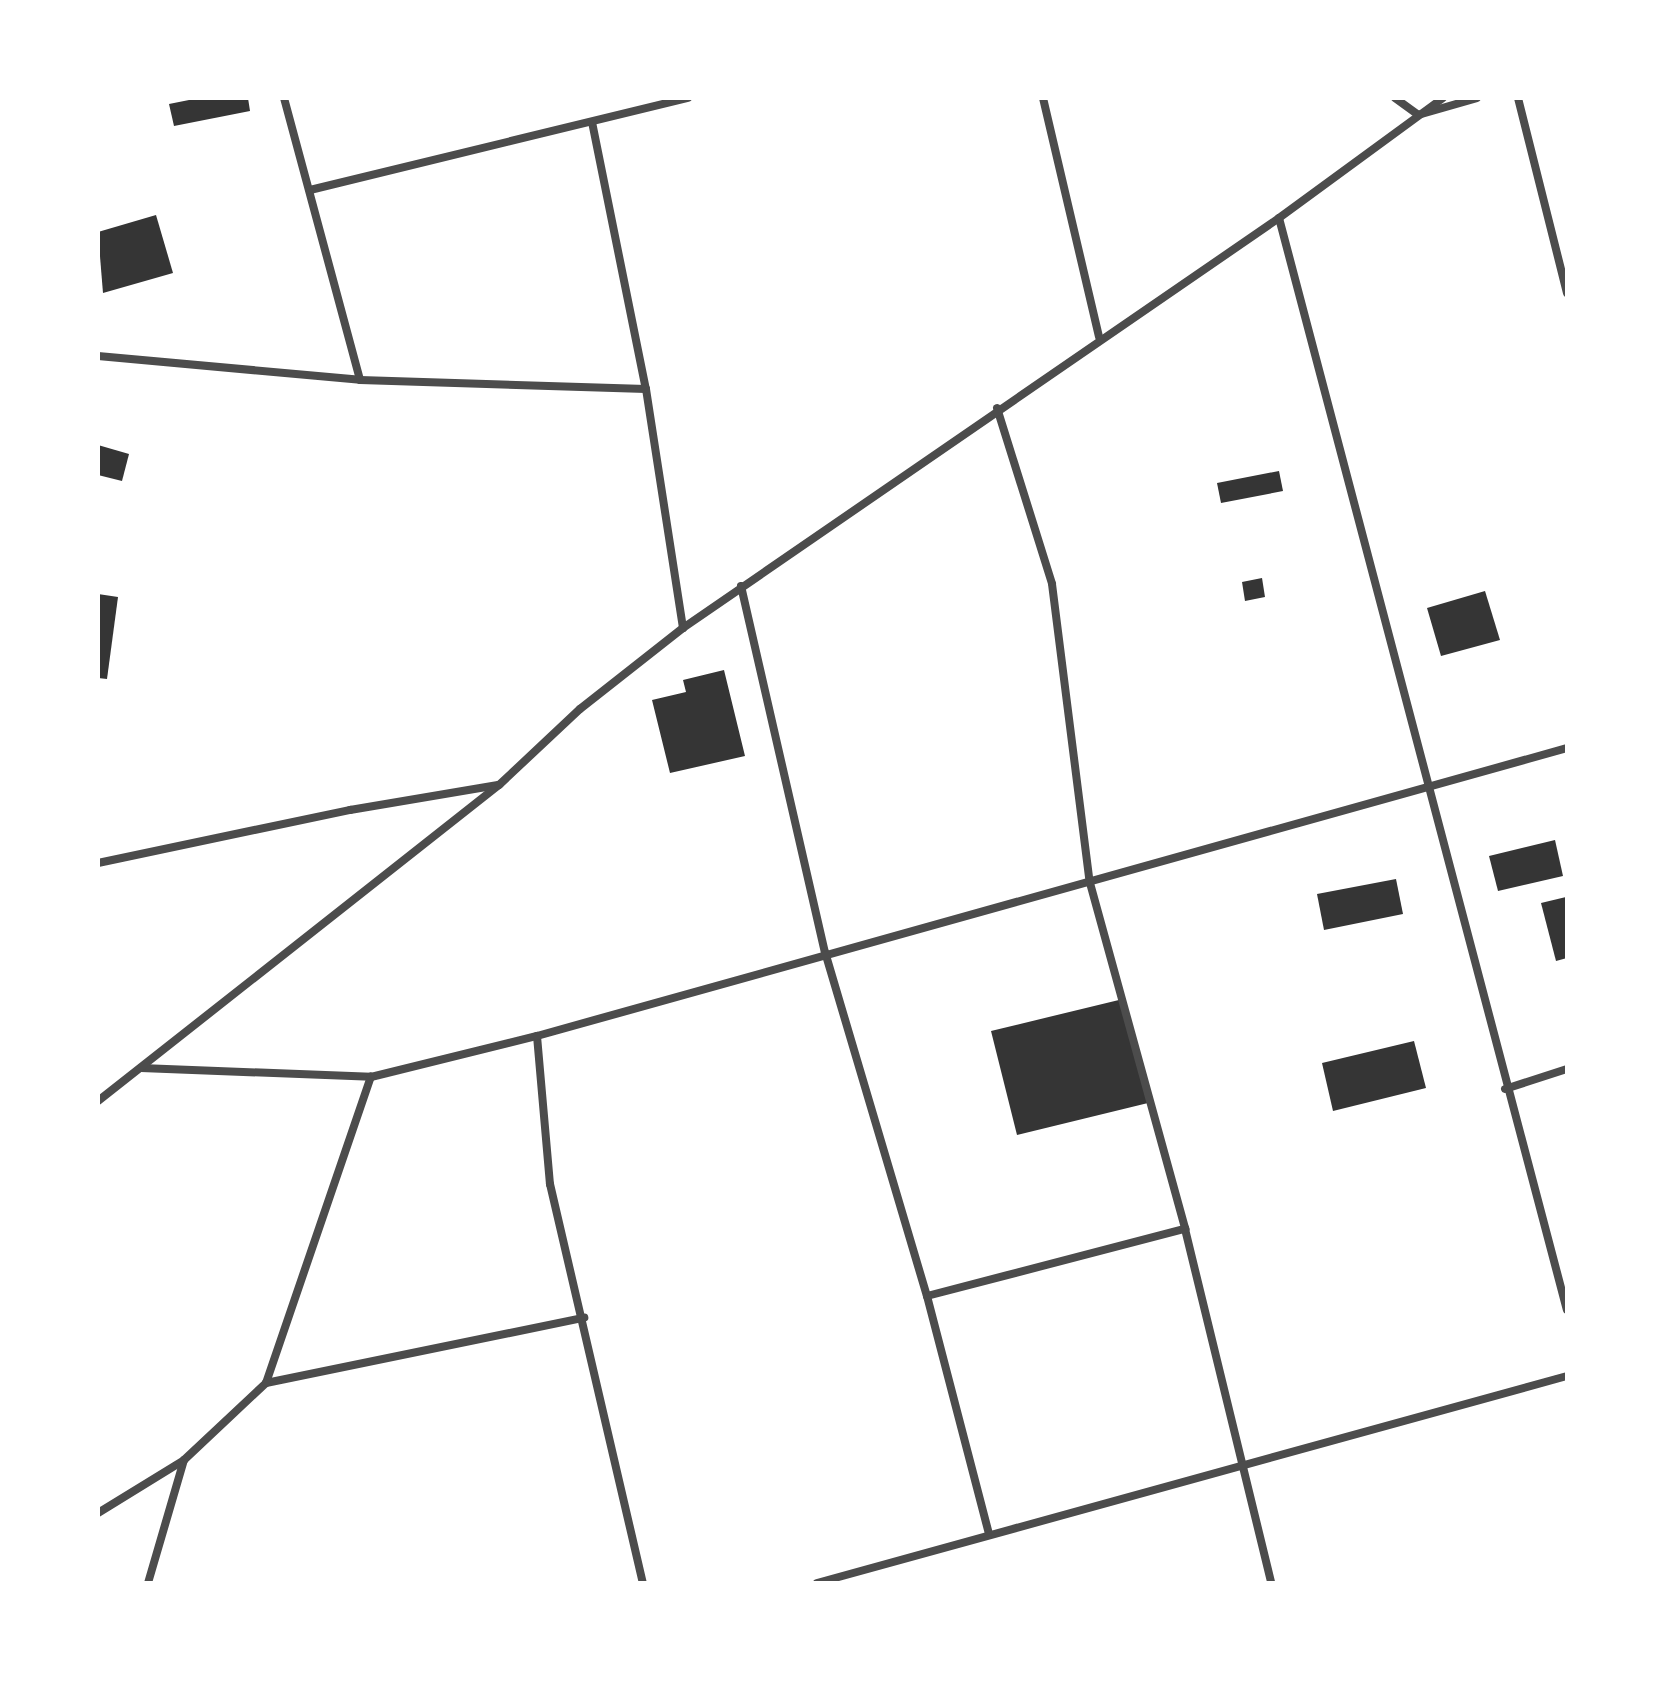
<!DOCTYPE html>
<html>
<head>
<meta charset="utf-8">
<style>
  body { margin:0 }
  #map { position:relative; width:1665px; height:1681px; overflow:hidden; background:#fff; font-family:Bitter,serif }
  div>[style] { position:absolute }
  .building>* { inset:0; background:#353535 }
  .minor>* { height:8px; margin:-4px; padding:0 4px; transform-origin:4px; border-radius:4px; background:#4c4c4c }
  span { translate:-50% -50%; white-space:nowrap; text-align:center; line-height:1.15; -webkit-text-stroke:6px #fff; paint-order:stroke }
  .frame { position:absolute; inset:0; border:100px solid #fff; pointer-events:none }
</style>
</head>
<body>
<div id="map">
  <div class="building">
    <i style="clip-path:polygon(199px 98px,248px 98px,250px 111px,174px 126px,169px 104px)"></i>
    <i style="clip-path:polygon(156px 215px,173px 273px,103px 293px,98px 232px)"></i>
    <i style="clip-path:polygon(98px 445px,129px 454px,122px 481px,98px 475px)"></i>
    <i style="clip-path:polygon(1279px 471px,1283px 491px,1221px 503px,1217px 483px)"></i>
    <i style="clip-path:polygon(1262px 578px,1265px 597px,1245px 601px,1242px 582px)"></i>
    <i style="clip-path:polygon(1485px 591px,1500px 640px,1441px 656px,1427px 608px)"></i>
    <i style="clip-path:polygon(98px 594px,118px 597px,107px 679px,98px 678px)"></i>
    <i style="clip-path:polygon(724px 670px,745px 756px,670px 773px,652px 700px,686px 692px,683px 680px)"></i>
    <i style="clip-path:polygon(1555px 840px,1563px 876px,1498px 891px,1489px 856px)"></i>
    <i style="clip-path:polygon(1396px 879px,1403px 914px,1324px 930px,1317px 894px)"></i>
    <i style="clip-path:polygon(1566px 897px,1567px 958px,1556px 961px,1541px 903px)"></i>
    <i style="clip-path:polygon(1123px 999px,1148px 1103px,1017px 1135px,991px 1031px)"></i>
    <i style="clip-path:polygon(1414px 1041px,1426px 1088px,1333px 1111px,1322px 1063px)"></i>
  </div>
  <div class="minor">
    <i style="left:284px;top:98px;width:292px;rotate:74.9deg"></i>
    <i style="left:1043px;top:98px;width:245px;rotate:76.8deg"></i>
    <i style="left:1395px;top:98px;width:29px;rotate:36deg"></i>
    <i style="left:1418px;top:115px;width:61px;rotate:-16.1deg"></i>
    <i style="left:1518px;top:98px;width:201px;rotate:75.9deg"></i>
    <i style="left:592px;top:122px;width:272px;rotate:78.6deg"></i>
    <i style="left:646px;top:389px;width:242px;rotate:81.2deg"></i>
    <i style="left:310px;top:190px;width:389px;rotate:-13.7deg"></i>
    <i style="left:1279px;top:218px;width:1129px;rotate:75.23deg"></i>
    <i style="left:98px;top:356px;width:263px;rotate:5.2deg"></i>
    <i style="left:360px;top:380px;width:286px;rotate:1.8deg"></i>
    <i style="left:997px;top:408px;width:184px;rotate:72.6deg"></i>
    <i style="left:1052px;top:584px;width:301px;rotate:82.8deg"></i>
    <i style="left:1090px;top:883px;width:359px;rotate:74.6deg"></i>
    <i style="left:1185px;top:1229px;width:364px;rotate:76.3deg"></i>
    <i style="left:741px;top:586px;width:376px;rotate:77.1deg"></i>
    <i style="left:825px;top:952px;width:359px;rotate:73.5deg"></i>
    <i style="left:927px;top:1296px;width:246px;rotate:75.4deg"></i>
    <i style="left:98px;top:863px;width:258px;rotate:-11.9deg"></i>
    <i style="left:350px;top:810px;width:150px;rotate:-9.6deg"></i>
    <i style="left:537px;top:1036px;width:149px;rotate:85deg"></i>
    <i style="left:550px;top:1184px;width:410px;rotate:76.9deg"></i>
    <i style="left:141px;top:1068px;width:230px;rotate:2.2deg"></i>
    <i style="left:371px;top:1077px;width:171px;rotate:-13.9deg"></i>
    <i style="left:537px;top:1036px;width:1070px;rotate:-15.62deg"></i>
    <i style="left:1505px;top:1089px;width:65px;rotate:-17.9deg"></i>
    <i style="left:98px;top:1101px;width:511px;rotate:-38.24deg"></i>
    <i style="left:499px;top:785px;width:111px;rotate:-43.2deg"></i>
    <i style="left:580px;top:709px;width:131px;rotate:-38.2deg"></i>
    <i style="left:683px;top:628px;width:723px;rotate:-34.52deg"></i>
    <i style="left:1279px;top:218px;width:203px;rotate:-36.2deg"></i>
    <i style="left:927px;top:1296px;width:267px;rotate:-14.6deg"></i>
    <i style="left:266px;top:1383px;width:325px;rotate:-11.6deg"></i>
    <i style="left:98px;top:1513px;width:101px;rotate:-31.6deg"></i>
    <i style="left:148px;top:1583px;width:128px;rotate:-73.7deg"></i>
    <i style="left:184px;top:1460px;width:112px;rotate:-43.2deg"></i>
    <i style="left:266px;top:1383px;width:324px;rotate:-71.1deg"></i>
    <i style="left:817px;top:1583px;width:778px;rotate:-15.43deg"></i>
  </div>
  <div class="frame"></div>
</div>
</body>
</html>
